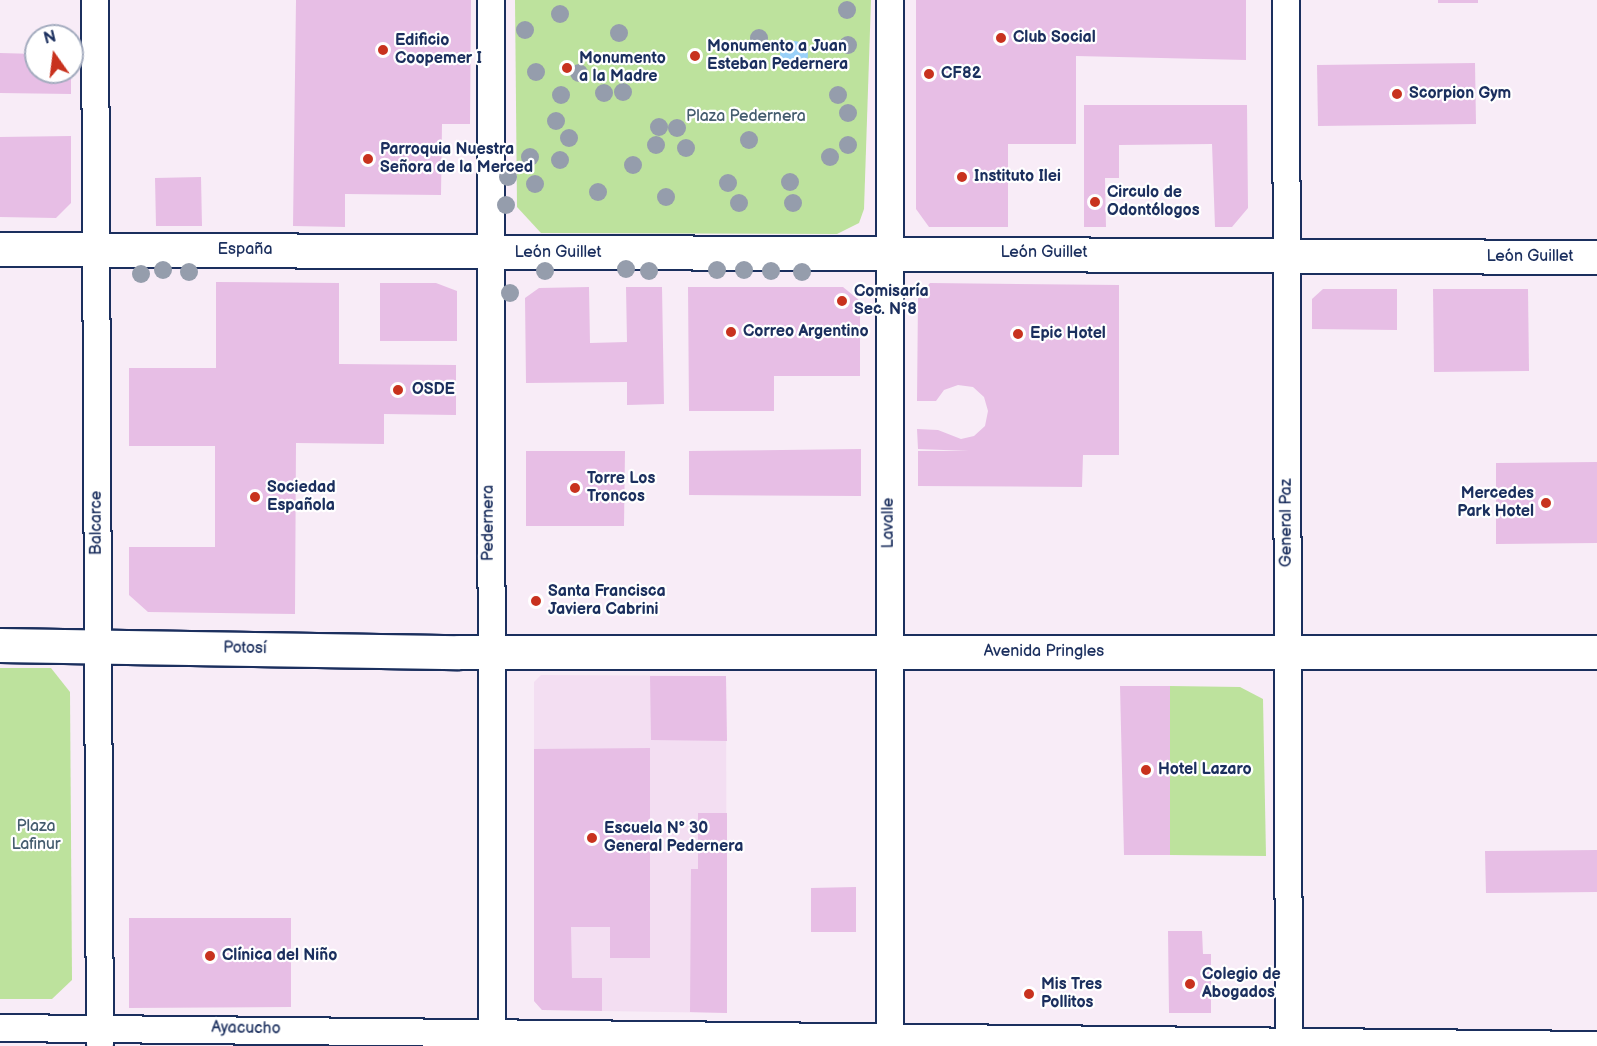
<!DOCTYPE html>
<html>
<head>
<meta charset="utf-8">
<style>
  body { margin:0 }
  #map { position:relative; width:1597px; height:1046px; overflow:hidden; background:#f8ecf7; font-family:"Balsamiq Sans",sans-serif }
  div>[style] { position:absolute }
  .built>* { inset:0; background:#f3def2 }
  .green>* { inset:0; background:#bde29d }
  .water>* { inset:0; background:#99d0f8 }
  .round { border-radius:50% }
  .building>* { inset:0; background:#e7bee5 }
  .roads { filter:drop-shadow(2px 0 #1b2f5e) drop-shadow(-2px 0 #1b2f5e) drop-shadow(0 2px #1b2f5e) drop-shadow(0 -2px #1b2f5e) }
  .street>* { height:26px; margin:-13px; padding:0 13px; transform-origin:13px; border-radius:13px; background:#fff }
  .secondary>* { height:33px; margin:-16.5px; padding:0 16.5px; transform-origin:16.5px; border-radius:16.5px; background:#fff }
  .trees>* { width:18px; height:18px; margin:-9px; border-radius:50%; background:#959dac }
  .dots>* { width:16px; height:16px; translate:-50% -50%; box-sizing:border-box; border:3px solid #fff; border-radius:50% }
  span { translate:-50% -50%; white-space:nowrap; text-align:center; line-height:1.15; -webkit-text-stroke:4.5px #fff; paint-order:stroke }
  .poi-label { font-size:16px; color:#1b2f5e; font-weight:700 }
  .left { translate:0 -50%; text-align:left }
  .right { translate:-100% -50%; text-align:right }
  .park-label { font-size:16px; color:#445c6e }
  .street-label { font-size:16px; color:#1b2f5e }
  .north { position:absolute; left:24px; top:24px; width:60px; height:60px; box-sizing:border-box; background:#fff; border:2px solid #a4acbf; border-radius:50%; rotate:346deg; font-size:16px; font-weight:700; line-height:24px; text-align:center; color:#1b2f5e }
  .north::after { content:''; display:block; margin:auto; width:21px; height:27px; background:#c8321e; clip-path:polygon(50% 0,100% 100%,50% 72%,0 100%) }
</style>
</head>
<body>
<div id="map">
  <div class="built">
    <i style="clip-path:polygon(541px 675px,726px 676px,727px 1013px,542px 1010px,534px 1001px,534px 682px)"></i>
  </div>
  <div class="green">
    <i style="clip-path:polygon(515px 0,871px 0,864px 209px,859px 223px,837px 234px,541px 233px,517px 207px)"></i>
    <i style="clip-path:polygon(0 668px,51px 668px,70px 692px,72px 980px,52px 999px,0 999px)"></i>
    <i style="clip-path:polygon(1170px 686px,1240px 687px,1263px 699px,1266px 856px,1170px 855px)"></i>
  </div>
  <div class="water">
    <i class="round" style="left:780px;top:41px;width:28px;height:28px"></i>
  </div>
  <div class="building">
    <i style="clip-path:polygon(296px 0,471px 0,470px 124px,442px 124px,441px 195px,345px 194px,345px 227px,293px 226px)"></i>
    <i style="clip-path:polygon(916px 0,1246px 0,1246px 60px,1076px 56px,1076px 144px,1008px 144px,1008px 227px,929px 227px,916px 209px)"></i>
    <i style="clip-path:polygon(1438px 0,1478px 0,1478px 3px,1438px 3px)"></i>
    <i style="clip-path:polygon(0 53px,36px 54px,36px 72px,71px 72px,71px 94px,0 93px)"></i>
    <i style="clip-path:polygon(1475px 63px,1476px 124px,1318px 126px,1317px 65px)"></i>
    <i style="clip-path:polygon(1084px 105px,1247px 105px,1248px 208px,1232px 227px,1215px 227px,1212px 144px,1119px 145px,1119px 178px,1105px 178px,1106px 227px,1084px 227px)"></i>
    <i style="clip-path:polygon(71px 136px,71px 203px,56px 218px,0 217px,0 137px)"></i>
    <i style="clip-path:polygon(201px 177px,202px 226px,156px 226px,155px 178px)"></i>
    <i style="clip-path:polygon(216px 282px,339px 283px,339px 364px,456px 365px,456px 415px,384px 414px,384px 444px,296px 443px,295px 614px,148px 612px,129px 595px,129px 547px,215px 547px,215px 446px,129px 446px,129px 368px,216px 368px)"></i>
    <i style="clip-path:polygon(380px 283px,436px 283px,457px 291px,457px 341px,380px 341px)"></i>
    <i style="clip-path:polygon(930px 283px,1119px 285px,1119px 455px,1083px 455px,1082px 487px,918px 486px,918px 451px,969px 451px,918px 449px,917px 429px,938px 430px,961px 439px,974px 436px,985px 426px,988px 411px,984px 397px,973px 387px,958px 385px,944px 390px,936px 401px,917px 401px,918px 297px)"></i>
    <i style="clip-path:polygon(589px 287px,590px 343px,627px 342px,626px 287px,662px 287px,664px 404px,627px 405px,627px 382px,526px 383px,525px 298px,539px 288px)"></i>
    <i style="clip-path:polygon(688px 287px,843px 287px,860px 301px,860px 376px,774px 376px,774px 411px,689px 411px)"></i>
    <i style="clip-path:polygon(1323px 289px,1397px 289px,1397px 330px,1312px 329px,1312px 299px)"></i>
    <i style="clip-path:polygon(1433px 289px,1528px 289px,1529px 371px,1434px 372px)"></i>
    <i style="clip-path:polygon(861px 449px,861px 496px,689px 495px,689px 451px)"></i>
    <i style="clip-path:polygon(526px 451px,625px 451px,624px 526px,526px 526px)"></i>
    <i style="clip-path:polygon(1597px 462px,1597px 543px,1496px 544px,1496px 463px)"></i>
    <i style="clip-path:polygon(650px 676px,726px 676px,727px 741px,651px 740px)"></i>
    <i style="clip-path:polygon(1120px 686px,1170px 686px,1170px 855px,1124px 855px)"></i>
    <i style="clip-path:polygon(650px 748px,650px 958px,610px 958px,610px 927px,571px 927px,572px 978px,602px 978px,602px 1011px,542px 1010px,534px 1001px,534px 749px)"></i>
    <i style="clip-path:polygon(698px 813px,727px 813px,727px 1013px,690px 1012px,691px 869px,698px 869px)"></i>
    <i style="clip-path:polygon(1597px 850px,1597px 892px,1486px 893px,1485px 851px)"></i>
    <i style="clip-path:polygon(856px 887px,856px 932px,811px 932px,811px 888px)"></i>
    <i style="clip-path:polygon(129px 918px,291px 918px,291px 1007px,129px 1008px)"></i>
    <i style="clip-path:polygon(1168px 931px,1202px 931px,1203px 954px,1211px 954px,1211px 1013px,1169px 1013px)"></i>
  </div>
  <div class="roads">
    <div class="street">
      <i style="left:95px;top:0;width:1044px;rotate:89.73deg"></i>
      <i style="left:491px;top:0;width:1046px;rotate:89.95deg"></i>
      <i style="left:890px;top:0;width:1046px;rotate:90deg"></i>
      <i style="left:1286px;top:0;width:1046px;rotate:89.84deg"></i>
      <i style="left:0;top:1028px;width:1597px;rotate:0.61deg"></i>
    </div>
    <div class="secondary">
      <i style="left:0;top:249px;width:1597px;rotate:0.29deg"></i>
      <i style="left:0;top:645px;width:459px;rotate:0.9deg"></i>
      <i style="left:459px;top:652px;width:1138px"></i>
    </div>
  </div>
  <div class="trees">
    <i style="left:847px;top:10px"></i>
    <i style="left:560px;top:14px"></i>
    <i style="left:525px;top:30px"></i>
    <i style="left:619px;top:33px"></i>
    <i style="left:759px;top:38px"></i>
    <i style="left:848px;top:45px"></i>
    <i style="left:536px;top:72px"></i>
    <i style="left:579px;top:73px"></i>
    <i style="left:623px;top:92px"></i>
    <i style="left:604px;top:93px"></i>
    <i style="left:561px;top:95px"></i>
    <i style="left:838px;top:95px"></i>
    <i style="left:848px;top:113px"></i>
    <i style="left:556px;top:121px"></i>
    <i style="left:659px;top:127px"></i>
    <i style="left:677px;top:128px"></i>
    <i style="left:569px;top:138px"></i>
    <i style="left:749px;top:140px"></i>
    <i style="left:656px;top:145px"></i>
    <i style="left:848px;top:145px"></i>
    <i style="left:686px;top:148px"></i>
    <i style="left:530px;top:157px"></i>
    <i style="left:830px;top:157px"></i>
    <i style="left:560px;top:160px"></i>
    <i style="left:633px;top:165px"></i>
    <i style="left:508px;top:177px"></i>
    <i style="left:790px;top:182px"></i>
    <i style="left:728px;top:183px"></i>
    <i style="left:535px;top:184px"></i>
    <i style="left:598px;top:192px"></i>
    <i style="left:666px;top:197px"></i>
    <i style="left:739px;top:203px"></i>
    <i style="left:793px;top:203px"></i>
    <i style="left:506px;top:205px"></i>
    <i style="left:626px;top:269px"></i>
    <i style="left:163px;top:270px"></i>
    <i style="left:717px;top:270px"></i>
    <i style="left:744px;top:270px"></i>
    <i style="left:545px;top:271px"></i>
    <i style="left:649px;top:271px"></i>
    <i style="left:771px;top:271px"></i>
    <i style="left:189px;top:272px"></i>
    <i style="left:802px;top:272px"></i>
    <i style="left:141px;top:274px"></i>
    <i style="left:510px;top:293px"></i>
  </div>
  <div class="dots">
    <i style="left:1001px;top:38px;background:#c8321e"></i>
    <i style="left:383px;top:50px;background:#c8321e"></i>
    <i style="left:695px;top:56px;background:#c8321e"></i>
    <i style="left:567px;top:68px;background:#c8321e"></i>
    <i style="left:929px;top:74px;background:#c8321e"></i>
    <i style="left:1397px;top:94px;background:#c8321e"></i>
    <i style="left:368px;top:159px;background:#c8321e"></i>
    <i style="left:962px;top:177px;background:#c8321e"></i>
    <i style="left:1095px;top:202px;background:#c8321e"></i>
    <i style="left:842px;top:301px;background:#c8321e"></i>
    <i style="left:731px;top:332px;background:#c8321e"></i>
    <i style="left:1018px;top:334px;background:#c8321e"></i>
    <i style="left:398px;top:390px;background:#c8321e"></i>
    <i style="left:575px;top:488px;background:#c8321e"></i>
    <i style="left:255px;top:497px;background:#c8321e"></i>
    <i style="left:1546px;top:503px;background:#c8321e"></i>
    <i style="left:536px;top:601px;background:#c8321e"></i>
    <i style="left:1146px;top:770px;background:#c8321e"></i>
    <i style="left:592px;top:838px;background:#c8321e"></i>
    <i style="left:210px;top:956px;background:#c8321e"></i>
    <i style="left:1190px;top:984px;background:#c8321e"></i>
    <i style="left:1029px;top:994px;background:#c8321e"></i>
  </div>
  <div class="poi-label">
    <span class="left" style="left:1013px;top:38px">Club Social</span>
    <span class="left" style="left:395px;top:50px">Edificio<br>Coopemer I</span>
    <span class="left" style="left:707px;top:56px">Monumento a Juan<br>Esteban Pedernera</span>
    <span class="left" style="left:579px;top:68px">Monumento<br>a la Madre</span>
    <span class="left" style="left:941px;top:74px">CF82</span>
    <span class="left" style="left:1409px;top:94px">Scorpion Gym</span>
    <span class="left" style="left:380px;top:159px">Parroquia Nuestra<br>Señora de la Merced</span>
    <span class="left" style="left:974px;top:177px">Instituto Ilei</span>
    <span class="left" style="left:1107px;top:202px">Circulo de<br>Odontólogos</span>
    <span class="left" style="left:854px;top:301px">Comisaría<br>Sec. Nº8</span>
    <span class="left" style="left:743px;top:332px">Correo Argentino</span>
    <span class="left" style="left:1030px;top:334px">Epic Hotel</span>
    <span class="left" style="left:412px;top:390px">OSDE</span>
    <span class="left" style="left:587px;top:488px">Torre Los<br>Troncos</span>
    <span class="left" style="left:267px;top:497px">Sociedad<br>Española</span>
    <span class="right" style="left:1534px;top:503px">Mercedes<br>Park Hotel</span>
    <span class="left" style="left:548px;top:601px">Santa Francisca<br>Javiera Cabrini</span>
    <span class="left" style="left:1158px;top:770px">Hotel Lazaro</span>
    <span class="left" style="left:604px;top:838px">Escuela N° 30<br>General Pedernera</span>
    <span class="left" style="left:222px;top:956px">Clínica del Niño</span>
    <span class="left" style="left:1202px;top:984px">Colegio de<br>Abogados</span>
    <span class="left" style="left:1041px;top:994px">Mis Tres<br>Pollitos</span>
  </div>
  <div class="park-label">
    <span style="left:746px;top:117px">Plaza Pedernera</span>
    <span style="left:36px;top:836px">Plaza<br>Lafinur</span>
  </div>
  <div class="street-label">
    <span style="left:245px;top:250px">España</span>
    <span style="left:558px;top:253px">León Guillet</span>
    <span style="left:1044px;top:253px">León Guillet</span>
    <span style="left:1530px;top:257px">León Guillet</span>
    <span style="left:97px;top:523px;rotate:-90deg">Balcarce</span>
    <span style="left:489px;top:523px;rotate:-90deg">Pedernera</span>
    <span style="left:889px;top:523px;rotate:-90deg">Lavalle</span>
    <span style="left:1287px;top:523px;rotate:-90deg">General Paz</span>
    <span style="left:245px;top:649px;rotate:1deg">Potosí</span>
    <span style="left:1044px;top:652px">Avenida Pringles</span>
    <span style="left:246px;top:1029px;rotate:1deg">Ayacucho</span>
  </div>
  <div class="north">N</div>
</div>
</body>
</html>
